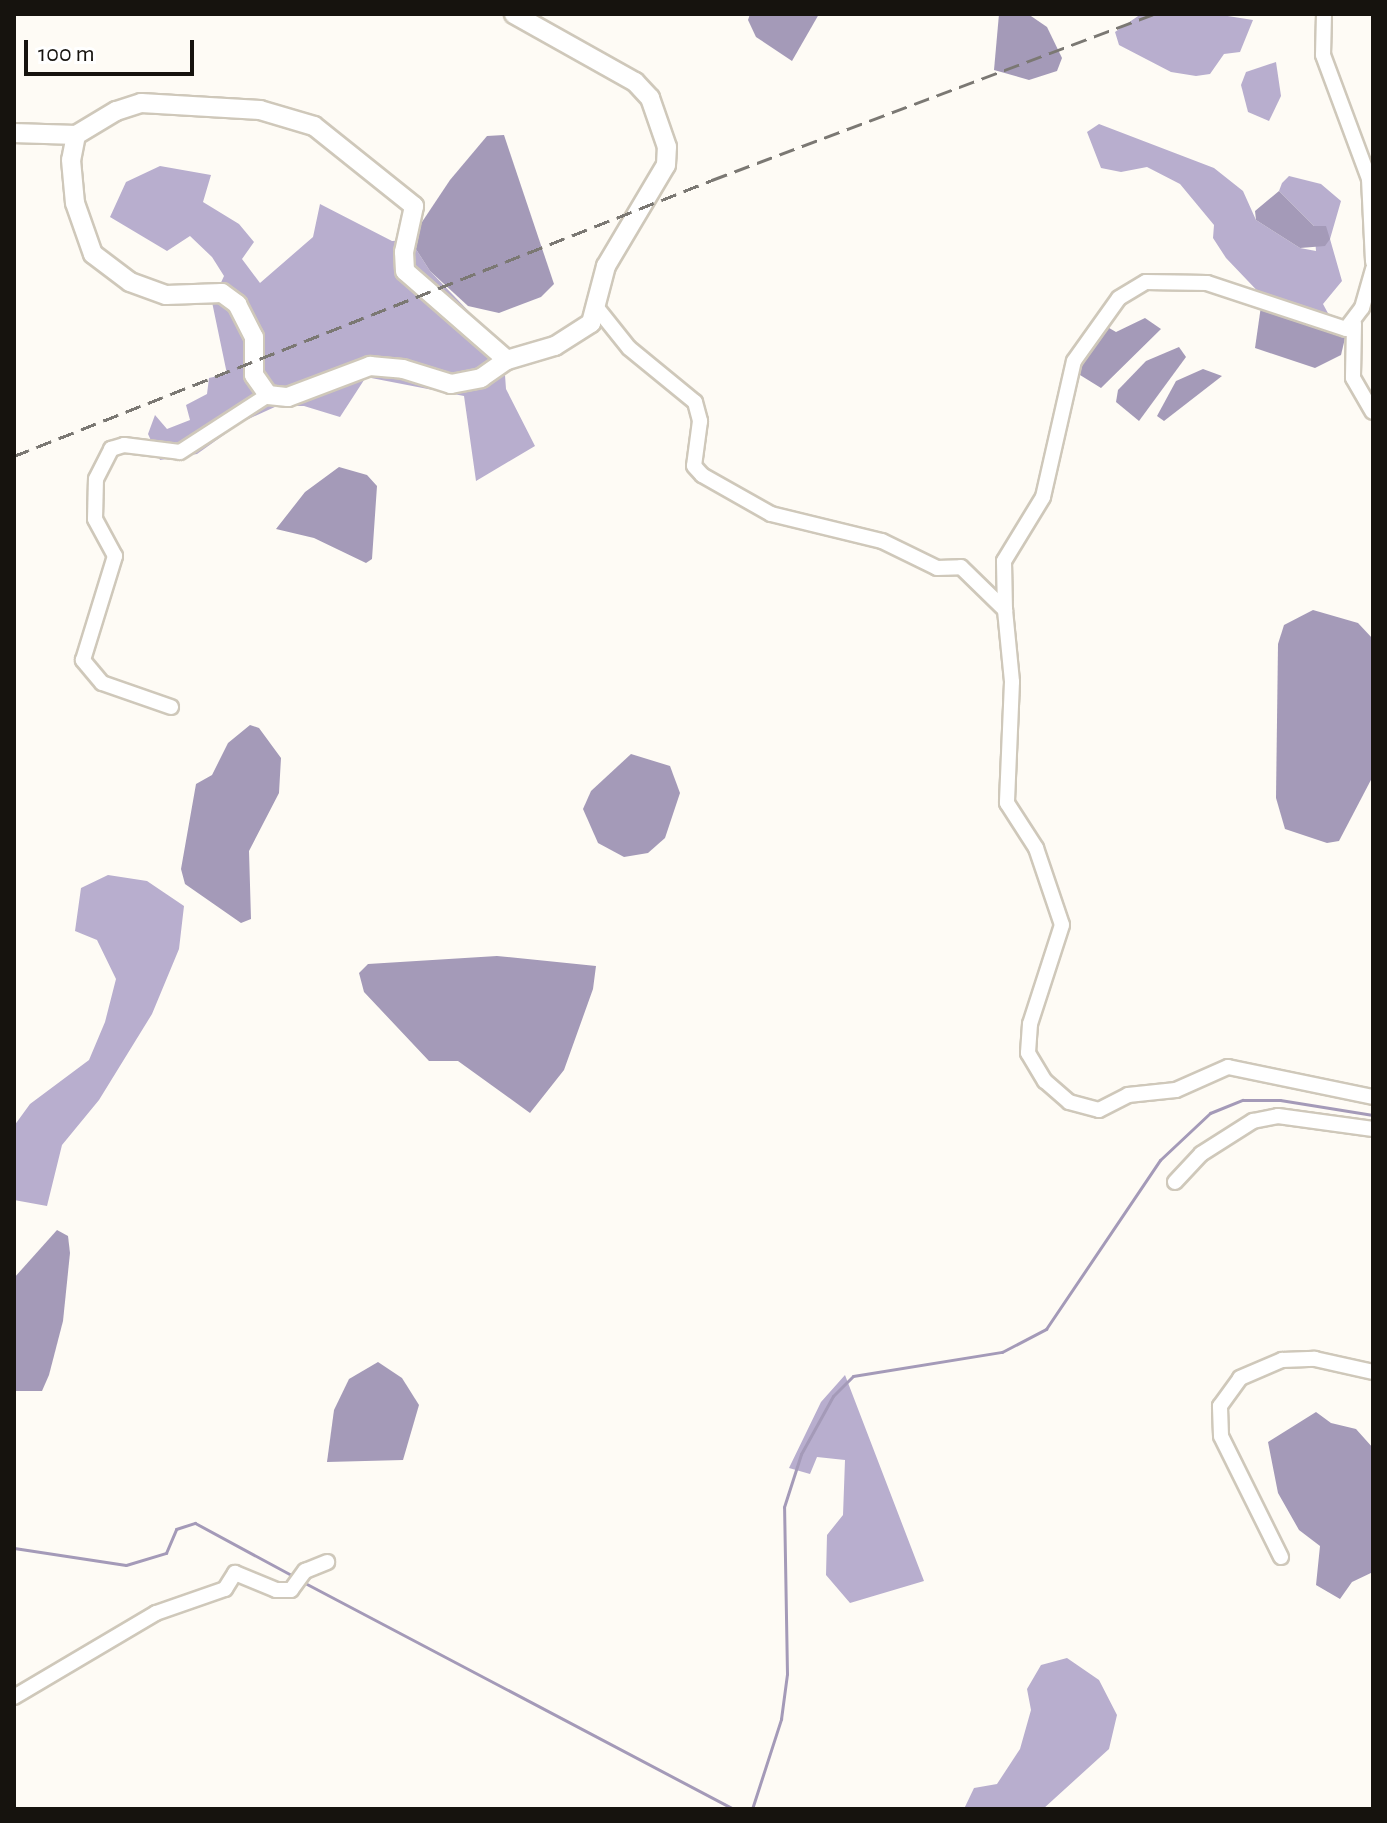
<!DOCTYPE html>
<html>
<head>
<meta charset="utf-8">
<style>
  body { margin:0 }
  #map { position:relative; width:1387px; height:1823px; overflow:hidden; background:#fefbf5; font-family:"Alegreya Sans",sans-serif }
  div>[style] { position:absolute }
  .forest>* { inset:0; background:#b8aece }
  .water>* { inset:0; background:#a49ab8 }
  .stream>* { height:3px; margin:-1.5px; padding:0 1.5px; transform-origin:1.5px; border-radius:1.5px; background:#a49ab8 }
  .roads { filter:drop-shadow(2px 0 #cfc8ba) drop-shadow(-2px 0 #cfc8ba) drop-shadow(0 2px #cfc8ba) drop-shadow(0 -2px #cfc8ba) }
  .street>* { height:14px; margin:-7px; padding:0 7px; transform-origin:7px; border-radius:7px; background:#fff }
  .secondary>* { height:18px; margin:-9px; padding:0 9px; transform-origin:9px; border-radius:9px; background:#fff }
  .rail>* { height:3px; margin-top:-1.5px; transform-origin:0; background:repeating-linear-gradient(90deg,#7b7873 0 16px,transparent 0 24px) }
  span { translate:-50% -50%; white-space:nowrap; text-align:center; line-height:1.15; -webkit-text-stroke:8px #fff; paint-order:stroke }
  .frame { position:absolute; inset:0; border:16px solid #16130e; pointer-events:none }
  .scale { position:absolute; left:24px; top:40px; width:170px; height:36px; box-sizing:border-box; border:4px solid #16130e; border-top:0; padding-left:10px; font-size:24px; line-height:28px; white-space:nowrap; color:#16130e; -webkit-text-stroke:6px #fff; paint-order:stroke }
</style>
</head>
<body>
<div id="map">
  <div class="forest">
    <i style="clip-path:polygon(1141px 14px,1215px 14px,1253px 20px,1240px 52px,1224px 54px,1210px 74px,1196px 76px,1171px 72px,1119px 45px,1115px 32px)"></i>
    <i style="clip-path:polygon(1276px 62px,1281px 96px,1269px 121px,1248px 112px,1241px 85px,1246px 72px)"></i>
    <i style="clip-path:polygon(1099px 124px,1214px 168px,1243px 191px,1256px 220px,1300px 248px,1316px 251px,1314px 226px,1279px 191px,1282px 183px,1289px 176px,1321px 184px,1341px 201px,1330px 239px,1342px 281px,1323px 304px,1336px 328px,1268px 302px,1226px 258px,1213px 238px,1214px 225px,1180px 184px,1147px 167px,1121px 172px,1101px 168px,1087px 132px)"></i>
    <i style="clip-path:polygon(160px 166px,211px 175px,203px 202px,239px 224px,254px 242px,242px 259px,260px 283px,313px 237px,320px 204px,392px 241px,410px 240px,430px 271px,503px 347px,506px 389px,535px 446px,476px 481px,464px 396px,366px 377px,340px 417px,304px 406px,277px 406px,242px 422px,197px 454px,160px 460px,148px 434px,155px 415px,167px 429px,190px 420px,186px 405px,207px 394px,209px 378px,227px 374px,212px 302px,224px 276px,212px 257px,190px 236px,167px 251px,110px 217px,126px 182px)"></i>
    <i style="clip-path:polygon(108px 875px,147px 881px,184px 906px,179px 949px,152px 1014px,99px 1100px,62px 1145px,47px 1206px,14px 1200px,14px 1126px,30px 1104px,89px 1060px,105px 1022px,116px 979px,97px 940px,75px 931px,81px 888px)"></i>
    <i style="clip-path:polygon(845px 1375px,924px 1581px,850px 1603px,826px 1575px,827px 1535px,843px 1515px,845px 1460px,817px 1457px,810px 1474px,789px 1468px,821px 1402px)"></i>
    <i style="clip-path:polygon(1067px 1658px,1099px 1680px,1117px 1715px,1109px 1749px,1043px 1809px,964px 1809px,974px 1788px,997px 1784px,1020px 1749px,1031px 1710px,1027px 1689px,1041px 1665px)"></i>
  </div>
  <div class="water">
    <i style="clip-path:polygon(750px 14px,819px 14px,792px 61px,756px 37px,748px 20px)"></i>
    <i style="clip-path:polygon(999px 14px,1028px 14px,1047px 27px,1062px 58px,1057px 71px,1029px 80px,994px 70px)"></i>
    <i style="clip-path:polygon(504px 135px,554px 284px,541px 297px,499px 313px,468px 306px,430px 271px,410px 240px,450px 180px,487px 136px)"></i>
    <i style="clip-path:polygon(1279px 191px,1314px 226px,1326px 226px,1330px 239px,1325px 246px,1300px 248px,1256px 220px,1255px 211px)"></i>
    <i style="clip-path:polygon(1261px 306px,1346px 334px,1341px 355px,1315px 368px,1255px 348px)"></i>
    <i style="clip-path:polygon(1145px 318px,1161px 329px,1101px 388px,1080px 375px,1078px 365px,1104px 325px,1116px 332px)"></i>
    <i style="clip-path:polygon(1179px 347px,1186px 357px,1139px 421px,1116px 402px,1118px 390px,1146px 361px)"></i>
    <i style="clip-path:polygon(1203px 369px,1222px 376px,1164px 421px,1157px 416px,1176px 381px)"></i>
    <i style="clip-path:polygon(339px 467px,367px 475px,377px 486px,372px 559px,366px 563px,314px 538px,276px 529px,305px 492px)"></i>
    <i style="clip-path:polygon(1313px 610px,1358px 623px,1373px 639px,1373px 776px,1339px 841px,1327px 843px,1285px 829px,1276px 798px,1278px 644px,1284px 625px)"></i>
    <i style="clip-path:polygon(250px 725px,259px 728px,281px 758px,279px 793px,249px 851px,251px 919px,241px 923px,185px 884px,181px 869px,196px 784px,212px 775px,228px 743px)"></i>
    <i style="clip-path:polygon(631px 754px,670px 766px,680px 793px,665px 838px,648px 853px,624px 857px,598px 843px,583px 809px,591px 791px)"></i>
    <i style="clip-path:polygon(497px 956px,596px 966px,593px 989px,564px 1070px,530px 1113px,458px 1061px,429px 1061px,364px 992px,359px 973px,368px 964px)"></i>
    <i style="clip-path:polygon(57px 1230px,68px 1236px,70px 1253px,63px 1321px,49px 1375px,42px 1391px,14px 1391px,14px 1278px)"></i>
    <i style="clip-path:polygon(378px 1362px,402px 1378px,419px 1405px,403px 1460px,327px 1462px,334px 1410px,349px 1379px)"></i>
    <i style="clip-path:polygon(1316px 1412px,1331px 1423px,1356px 1429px,1373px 1448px,1373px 1572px,1352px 1582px,1340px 1599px,1316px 1585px,1320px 1546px,1299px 1530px,1278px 1493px,1268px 1442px)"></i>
  </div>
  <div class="stream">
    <i style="left:14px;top:1548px;width:113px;rotate:8.6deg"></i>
    <i style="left:126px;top:1565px;width:42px;rotate:-16.7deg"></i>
    <i style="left:166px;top:1553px;width:26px;rotate:-67deg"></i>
    <i style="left:176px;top:1529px;width:20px;rotate:-18deg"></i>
    <i style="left:195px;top:1523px;width:111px;rotate:28.4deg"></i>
    <i style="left:303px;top:1582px;width:487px;rotate:27.8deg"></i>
    <i style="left:752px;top:1809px;width:95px;rotate:-72.1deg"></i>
    <i style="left:781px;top:1719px;width:45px;rotate:-82.4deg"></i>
    <i style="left:787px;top:1674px;width:167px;rotate:-91deg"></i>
    <i style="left:784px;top:1507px;width:56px;rotate:-72.2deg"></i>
    <i style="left:801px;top:1454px;width:66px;rotate:-61.1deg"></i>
    <i style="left:833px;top:1396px;width:28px;rotate:-45deg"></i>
    <i style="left:853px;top:1376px;width:151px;rotate:-9.2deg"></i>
    <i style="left:1002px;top:1352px;width:50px;rotate:-27.6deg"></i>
    <i style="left:1046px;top:1329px;width:204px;rotate:-56deg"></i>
    <i style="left:1160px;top:1160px;width:69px;rotate:-43.2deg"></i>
    <i style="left:1210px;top:1113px;width:35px;rotate:-22deg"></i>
    <i style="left:1243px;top:1100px;width:37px"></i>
    <i style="left:1280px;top:1100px;width:94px;rotate:9.2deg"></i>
  </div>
  <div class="roads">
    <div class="street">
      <i style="left:1324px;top:14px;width:41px;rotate:91.4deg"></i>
      <i style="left:1323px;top:55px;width:132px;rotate:69.6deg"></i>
      <i style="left:1369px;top:179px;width:83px;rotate:87.2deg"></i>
      <i style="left:597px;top:308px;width:51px;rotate:51.3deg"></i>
      <i style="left:629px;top:348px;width:85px;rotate:39.3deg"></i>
      <i style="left:695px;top:402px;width:20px;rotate:75deg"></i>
      <i style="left:700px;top:421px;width:45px;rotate:97.6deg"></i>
      <i style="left:694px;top:466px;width:12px;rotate:48deg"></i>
      <i style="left:702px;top:475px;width:79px;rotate:29.5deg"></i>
      <i style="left:771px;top:514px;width:114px;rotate:13.7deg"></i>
      <i style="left:882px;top:541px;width:61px;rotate:26.1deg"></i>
      <i style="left:937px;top:568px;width:24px;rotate:-2deg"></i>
      <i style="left:961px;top:567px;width:62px;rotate:44.3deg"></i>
      <i style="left:1005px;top:610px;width:72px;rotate:84.4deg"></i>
      <i style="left:1012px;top:682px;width:121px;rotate:92.4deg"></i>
      <i style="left:1007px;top:803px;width:54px;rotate:57.2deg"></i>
      <i style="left:1036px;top:848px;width:81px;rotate:71.3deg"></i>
      <i style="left:1062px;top:925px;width:104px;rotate:107.9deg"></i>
      <i style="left:1030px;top:1024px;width:29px;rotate:94deg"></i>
      <i style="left:1028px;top:1053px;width:33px;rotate:59deg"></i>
      <i style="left:1045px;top:1081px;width:32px;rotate:41deg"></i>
      <i style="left:1069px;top:1102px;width:31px;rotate:15deg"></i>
      <i style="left:1099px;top:1110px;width:33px;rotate:-27deg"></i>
      <i style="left:1128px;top:1095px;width:48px;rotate:-5.9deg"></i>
      <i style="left:1176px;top:1090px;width:57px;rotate:-23.9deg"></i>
      <i style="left:1228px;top:1067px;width:148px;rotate:11.7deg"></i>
      <i style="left:1354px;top:324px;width:54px;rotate:91.1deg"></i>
      <i style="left:1353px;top:378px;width:39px;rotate:60deg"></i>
      <i style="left:1005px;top:610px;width:49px;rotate:-91.2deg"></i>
      <i style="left:1004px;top:561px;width:75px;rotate:-58.6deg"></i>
      <i style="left:1043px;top:497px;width:139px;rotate:-77.2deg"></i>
      <i style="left:1074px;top:361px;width:77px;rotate:-54.5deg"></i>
      <i style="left:1119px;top:298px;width:31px;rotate:-31deg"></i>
      <i style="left:1146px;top:282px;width:61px;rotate:0.9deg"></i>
      <i style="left:1207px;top:283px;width:146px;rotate:18.3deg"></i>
      <i style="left:1346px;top:329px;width:26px;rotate:-53deg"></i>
      <i style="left:1362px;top:308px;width:41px;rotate:-74.2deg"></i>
      <i style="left:171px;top:707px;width:73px;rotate:-160.8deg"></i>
      <i style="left:102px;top:683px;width:30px;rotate:-130deg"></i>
      <i style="left:83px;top:660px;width:109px;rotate:-72.9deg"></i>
      <i style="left:115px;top:556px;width:42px;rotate:-118.4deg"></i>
      <i style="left:95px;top:519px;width:40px;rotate:-88.6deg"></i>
      <i style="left:96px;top:479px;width:34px;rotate:-63deg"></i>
      <i style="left:111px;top:449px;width:14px;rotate:-17deg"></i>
      <i style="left:124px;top:445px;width:56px;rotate:7.1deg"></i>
      <i style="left:180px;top:452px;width:105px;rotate:-32.9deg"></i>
      <i style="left:1175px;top:1182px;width:38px;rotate:-47deg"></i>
      <i style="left:1201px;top:1154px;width:62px;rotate:-32.4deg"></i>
      <i style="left:1253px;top:1121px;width:25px;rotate:-11deg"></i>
      <i style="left:1278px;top:1116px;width:96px;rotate:7.8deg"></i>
      <i style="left:1281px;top:1557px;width:135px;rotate:-116.4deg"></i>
      <i style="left:1221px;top:1436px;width:30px;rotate:-92deg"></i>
      <i style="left:1220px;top:1406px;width:34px;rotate:-54deg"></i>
      <i style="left:1240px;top:1378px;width:46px;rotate:-23.2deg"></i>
      <i style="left:1282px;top:1360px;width:33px;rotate:-2deg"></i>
      <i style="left:1315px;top:1359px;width:59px;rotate:12.6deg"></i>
      <i style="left:14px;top:1697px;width:165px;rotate:-30.6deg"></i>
      <i style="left:156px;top:1613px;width:73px;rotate:-19.2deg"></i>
      <i style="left:225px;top:1589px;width:19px;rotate:-58deg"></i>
      <i style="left:235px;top:1573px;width:44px;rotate:22.5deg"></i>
      <i style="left:276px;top:1590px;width:15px"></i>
      <i style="left:291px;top:1590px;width:24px;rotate:-54deg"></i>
      <i style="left:305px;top:1571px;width:24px;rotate:-22deg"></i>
    </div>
    <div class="secondary">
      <i style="left:14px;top:133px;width:62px;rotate:1.8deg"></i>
      <i style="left:507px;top:360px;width:135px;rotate:-138.9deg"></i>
      <i style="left:405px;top:271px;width:19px;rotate:-93deg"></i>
      <i style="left:404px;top:252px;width:47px;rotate:-77.7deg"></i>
      <i style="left:414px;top:206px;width:128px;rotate:-141.3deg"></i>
      <i style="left:314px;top:126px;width:56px;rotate:-163.5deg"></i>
      <i style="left:260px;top:110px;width:119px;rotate:-176.6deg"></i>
      <i style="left:141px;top:103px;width:26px;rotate:162deg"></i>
      <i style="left:116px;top:111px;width:47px;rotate:149deg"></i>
      <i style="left:76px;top:135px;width:25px;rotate:101deg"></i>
      <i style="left:71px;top:160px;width:43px;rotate:84.7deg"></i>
      <i style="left:75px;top:203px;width:54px;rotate:70.6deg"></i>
      <i style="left:93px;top:254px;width:46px;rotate:37.1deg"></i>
      <i style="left:130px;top:282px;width:38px;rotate:20deg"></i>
      <i style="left:166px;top:295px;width:56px;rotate:-2deg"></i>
      <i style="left:222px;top:293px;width:19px;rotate:36deg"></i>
      <i style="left:237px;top:304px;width:37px;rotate:63deg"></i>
      <i style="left:254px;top:337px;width:38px;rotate:90deg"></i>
      <i style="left:254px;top:375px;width:24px;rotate:55deg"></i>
      <i style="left:268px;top:395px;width:20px;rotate:6deg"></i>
      <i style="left:288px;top:397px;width:88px;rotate:-20.7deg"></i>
      <i style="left:370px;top:366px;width:33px;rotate:5deg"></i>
      <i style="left:403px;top:369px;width:50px;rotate:17.4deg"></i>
      <i style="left:451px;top:384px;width:31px;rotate:-11deg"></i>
      <i style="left:481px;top:378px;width:32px;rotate:-35deg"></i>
      <i style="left:507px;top:360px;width:50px;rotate:-16.3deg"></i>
      <i style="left:555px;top:346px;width:43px;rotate:-32.6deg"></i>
      <i style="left:591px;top:323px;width:59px;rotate:-75.3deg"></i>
      <i style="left:606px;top:266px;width:117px;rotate:-59.3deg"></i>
      <i style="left:666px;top:165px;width:18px;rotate:-87deg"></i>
      <i style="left:667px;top:147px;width:52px;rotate:-109.1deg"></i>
      <i style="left:650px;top:98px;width:22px;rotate:-133deg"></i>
      <i style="left:635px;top:82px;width:139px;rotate:-150.7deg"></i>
    </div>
  </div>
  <div class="rail">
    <i style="left:14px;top:456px;width:751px;rotate:-21.57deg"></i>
    <i style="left:712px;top:180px;width:471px;rotate:-20.6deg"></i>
  </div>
  <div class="frame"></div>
  <div class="scale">100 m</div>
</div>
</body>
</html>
